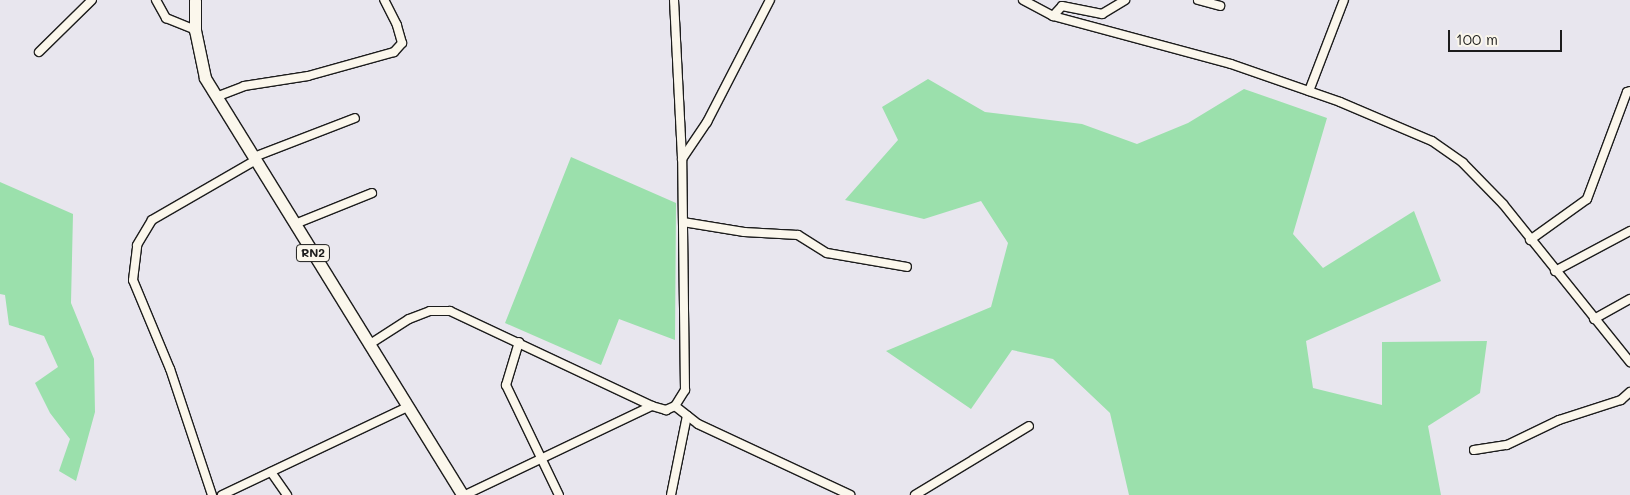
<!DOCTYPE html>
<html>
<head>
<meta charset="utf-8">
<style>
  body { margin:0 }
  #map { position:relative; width:1630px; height:495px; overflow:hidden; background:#e8e6ee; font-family:Mali,sans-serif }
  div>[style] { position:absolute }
  .green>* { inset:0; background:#9be0ac }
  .roads { filter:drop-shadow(1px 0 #1c1c1c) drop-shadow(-1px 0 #1c1c1c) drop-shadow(0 1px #1c1c1c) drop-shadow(0 -1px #1c1c1c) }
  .minor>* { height:8px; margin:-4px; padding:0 4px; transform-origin:4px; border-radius:4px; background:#fbf7ec }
  .highway>* { height:11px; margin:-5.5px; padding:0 5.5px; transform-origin:5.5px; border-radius:5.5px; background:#fbf7ec }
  span { translate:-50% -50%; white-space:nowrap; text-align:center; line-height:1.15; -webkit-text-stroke:4px #fbf7ec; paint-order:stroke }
  .shield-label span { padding:1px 4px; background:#fbf7ec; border:1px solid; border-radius:4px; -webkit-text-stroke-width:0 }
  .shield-label { font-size:12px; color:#1c1c1c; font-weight:700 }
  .scale { position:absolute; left:1448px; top:30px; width:114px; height:22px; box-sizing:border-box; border:2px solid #1c1c1c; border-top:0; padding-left:6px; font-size:15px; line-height:18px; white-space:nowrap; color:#1c1c1c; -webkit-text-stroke:4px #fbf7ec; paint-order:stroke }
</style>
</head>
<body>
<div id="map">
  <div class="green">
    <i style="clip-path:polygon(928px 79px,985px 112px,1082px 124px,1137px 144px,1188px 123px,1244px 89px,1327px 118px,1293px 234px,1323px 268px,1414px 211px,1441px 281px,1306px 341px,1313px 388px,1382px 405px,1382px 342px,1487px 341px,1480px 393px,1428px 426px,1441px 495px,1129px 495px,1110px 413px,1053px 359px,1012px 350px,971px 409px,886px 351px,991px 307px,1008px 243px,981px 201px,924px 219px,845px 200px,898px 140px,882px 107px)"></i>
    <i style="clip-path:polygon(571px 157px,676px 203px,675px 340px,619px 319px,601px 365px,505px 323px)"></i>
    <i style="clip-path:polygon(0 182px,73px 214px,71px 303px,94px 359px,95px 412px,76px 481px,59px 471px,70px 439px,50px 413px,35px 383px,58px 367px,44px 336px,9px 325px,5px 295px,0 294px)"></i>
  </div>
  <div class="roads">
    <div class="minor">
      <i style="left:156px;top:0;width:21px;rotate:61deg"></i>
      <i style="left:166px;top:18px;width:31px;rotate:22deg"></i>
      <i style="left:674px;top:0;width:159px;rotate:87.1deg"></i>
      <i style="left:1023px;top:0;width:34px;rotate:28deg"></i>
      <i style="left:1053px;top:16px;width:184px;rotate:15.1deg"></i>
      <i style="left:1231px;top:64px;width:115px;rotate:19.2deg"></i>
      <i style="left:1340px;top:102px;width:100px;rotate:23deg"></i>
      <i style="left:1432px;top:141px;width:38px;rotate:35deg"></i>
      <i style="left:1463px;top:163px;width:57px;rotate:45.7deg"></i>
      <i style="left:1503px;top:204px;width:203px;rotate:51.2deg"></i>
      <i style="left:1198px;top:0;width:23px;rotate:15deg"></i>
      <i style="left:1053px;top:16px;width:13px;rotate:-48deg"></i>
      <i style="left:1062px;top:6px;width:41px;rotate:11.3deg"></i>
      <i style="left:1102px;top:14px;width:27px;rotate:-31deg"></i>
      <i style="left:39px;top:52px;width:74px;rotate:-44.5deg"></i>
      <i style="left:1309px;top:91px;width:97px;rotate:-69deg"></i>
      <i style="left:216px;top:97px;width:30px;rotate:-21deg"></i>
      <i style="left:244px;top:86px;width:65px;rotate:-8.9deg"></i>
      <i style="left:308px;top:76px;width:89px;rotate:-15.6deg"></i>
      <i style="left:394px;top:52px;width:12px;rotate:-48deg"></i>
      <i style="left:402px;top:43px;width:19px;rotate:-106deg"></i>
      <i style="left:397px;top:25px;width:28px;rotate:-117deg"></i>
      <i style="left:254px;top:157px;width:108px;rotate:-21.1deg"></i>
      <i style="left:683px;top:222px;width:62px;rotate:9.3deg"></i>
      <i style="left:744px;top:232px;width:54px;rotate:3.2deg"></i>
      <i style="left:798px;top:235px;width:34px;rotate:32deg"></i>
      <i style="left:827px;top:253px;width:81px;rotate:9.9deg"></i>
      <i style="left:295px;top:224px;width:83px;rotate:-21.9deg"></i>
      <i style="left:1530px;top:240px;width:70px;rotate:-35.7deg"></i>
      <i style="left:1587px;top:199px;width:114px;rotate:-69.5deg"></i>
      <i style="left:1627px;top:92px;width:3px;rotate:-18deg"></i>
      <i style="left:1555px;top:271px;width:85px;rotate:-28.1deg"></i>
      <i style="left:1594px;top:319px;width:41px;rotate:-29.1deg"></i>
      <i style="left:519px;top:342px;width:45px;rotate:106.8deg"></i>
      <i style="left:506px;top:385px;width:122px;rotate:64.3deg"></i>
      <i style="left:370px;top:344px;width:46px;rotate:-32.7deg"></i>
      <i style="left:409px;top:319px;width:22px;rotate:-21deg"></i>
      <i style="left:430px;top:311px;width:20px"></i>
      <i style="left:450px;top:311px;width:223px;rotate:25.2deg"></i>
      <i style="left:652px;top:406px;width:15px;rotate:16deg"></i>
      <i style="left:666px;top:410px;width:10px;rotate:-24deg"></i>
      <i style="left:675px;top:406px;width:19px;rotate:-58deg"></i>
      <i style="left:685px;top:390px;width:231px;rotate:-90.7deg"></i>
      <i style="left:682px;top:159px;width:45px;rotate:-56deg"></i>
      <i style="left:707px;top:122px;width:137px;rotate:-62.7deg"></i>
      <i style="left:675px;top:406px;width:29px;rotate:38deg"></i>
      <i style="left:698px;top:424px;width:168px;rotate:25deg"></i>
      <i style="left:1474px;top:450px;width:33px;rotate:-9deg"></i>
      <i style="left:1507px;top:445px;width:58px;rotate:-25.7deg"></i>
      <i style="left:1559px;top:420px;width:65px;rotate:-17.9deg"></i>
      <i style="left:1621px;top:400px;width:12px;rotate:-42deg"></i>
      <i style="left:271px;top:472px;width:28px;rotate:55deg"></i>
      <i style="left:212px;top:495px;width:133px;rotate:-108.4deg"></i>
      <i style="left:170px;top:369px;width:96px;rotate:-112.6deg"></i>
      <i style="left:133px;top:280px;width:35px;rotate:-83deg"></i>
      <i style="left:137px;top:245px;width:29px;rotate:-59deg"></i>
      <i style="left:152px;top:220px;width:120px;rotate:-30deg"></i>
      <i style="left:222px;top:495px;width:205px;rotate:-25.4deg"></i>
      <i style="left:465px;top:495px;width:207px;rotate:-25.5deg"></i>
      <i style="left:671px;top:495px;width:81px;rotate:-78.6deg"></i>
      <i style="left:915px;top:495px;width:133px;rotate:-31.2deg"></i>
    </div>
    <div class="highway">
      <i style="left:195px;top:0;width:30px;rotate:90deg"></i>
      <i style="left:195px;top:30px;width:49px;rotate:78.2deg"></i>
      <i style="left:205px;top:78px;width:490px;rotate:58.3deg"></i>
    </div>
  </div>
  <div class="shield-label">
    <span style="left:313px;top:253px">RN2</span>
  </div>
  <div class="scale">100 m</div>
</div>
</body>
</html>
